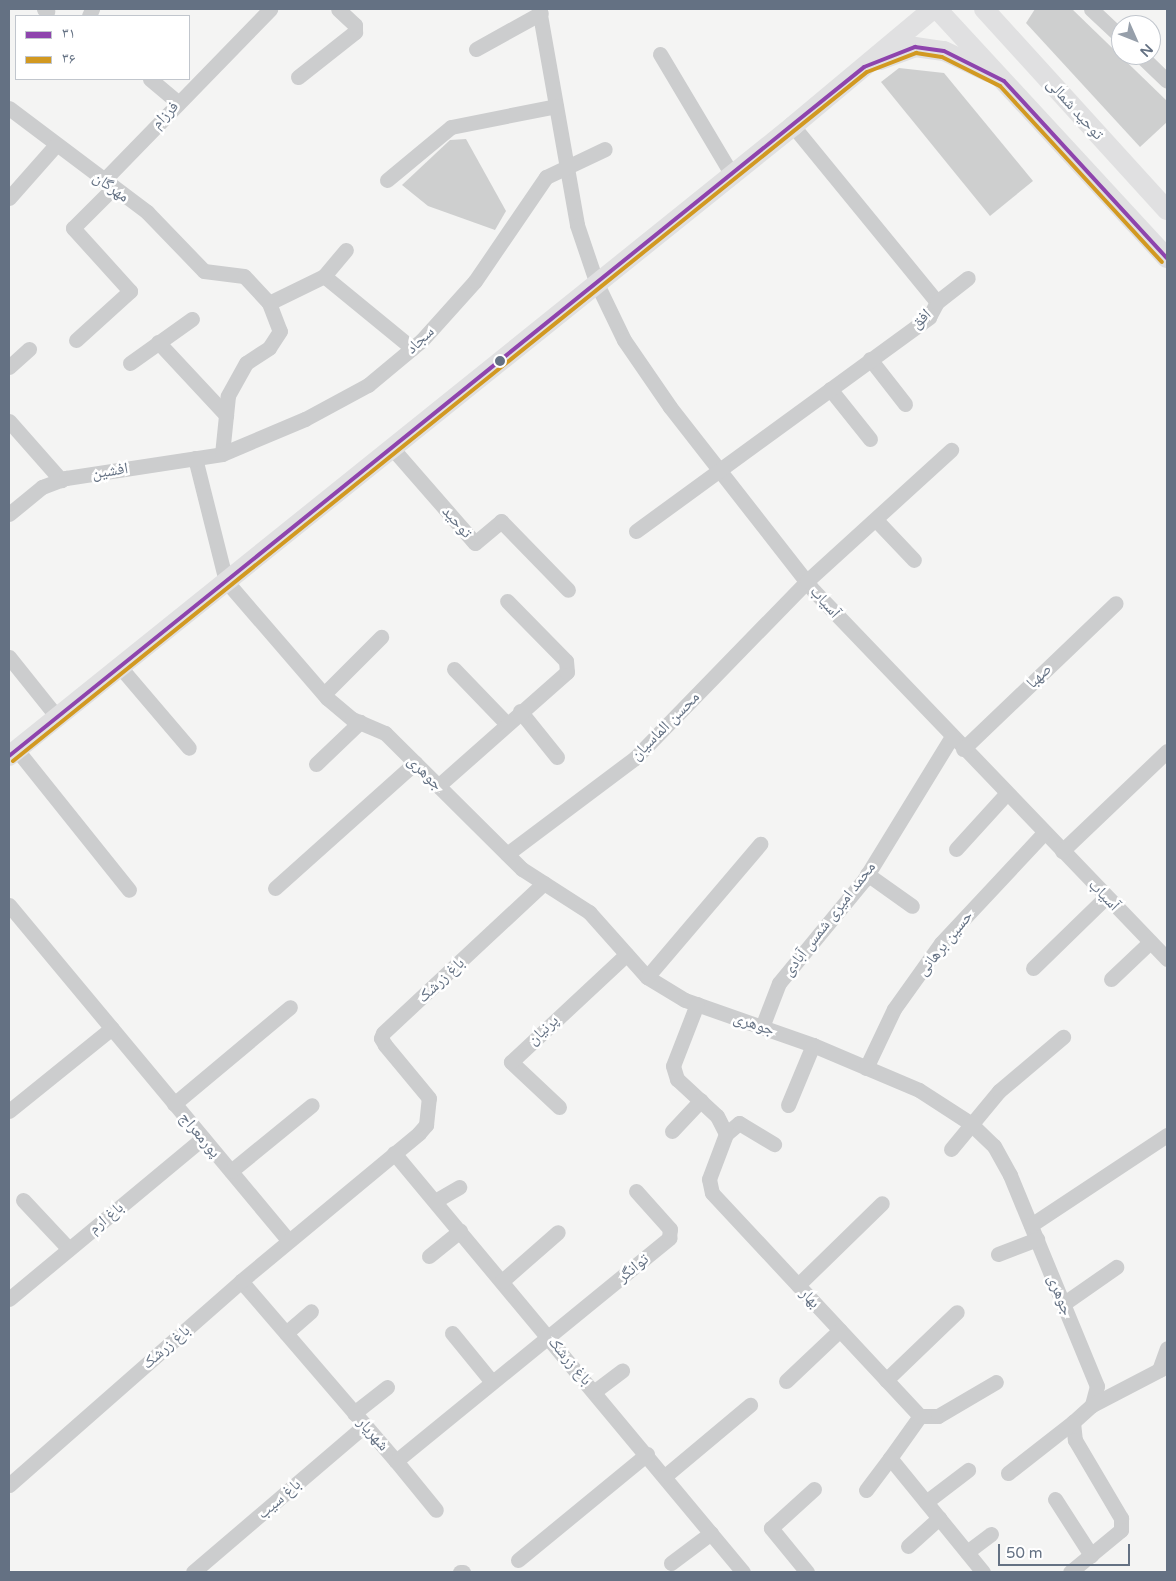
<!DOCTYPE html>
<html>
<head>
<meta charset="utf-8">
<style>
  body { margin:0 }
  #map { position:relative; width:1176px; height:1581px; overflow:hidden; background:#f4f4f3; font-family:"Varela Round","Noto Naskh Arabic",sans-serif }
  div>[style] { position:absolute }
  .building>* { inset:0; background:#cecfcf }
  .minor>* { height:15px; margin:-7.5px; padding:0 7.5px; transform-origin:7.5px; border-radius:7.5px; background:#cccdce }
  .secondary>* { height:20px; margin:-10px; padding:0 10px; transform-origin:10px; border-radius:10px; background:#e0e0e1 }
  .bus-1>* { height:4px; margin:-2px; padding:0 2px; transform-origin:2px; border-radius:2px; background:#8e44ad }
  .bus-2>* { height:4px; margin:-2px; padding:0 2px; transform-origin:2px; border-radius:2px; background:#d29921 }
  .dots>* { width:14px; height:14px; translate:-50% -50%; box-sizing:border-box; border:2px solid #fff; border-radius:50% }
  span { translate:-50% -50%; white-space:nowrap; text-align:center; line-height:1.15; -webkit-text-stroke:5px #fff; paint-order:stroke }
  .street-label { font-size:16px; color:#647183 }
  .frame { position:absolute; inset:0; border:10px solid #647183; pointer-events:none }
  .legend { position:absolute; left:15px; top:15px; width:175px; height:65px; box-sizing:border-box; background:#fff; border:1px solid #c1c6cd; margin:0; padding:6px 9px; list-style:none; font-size:15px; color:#647183 }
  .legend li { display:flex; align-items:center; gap:10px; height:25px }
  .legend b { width:25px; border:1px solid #c1c6cd }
  .north { position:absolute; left:1111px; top:15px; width:50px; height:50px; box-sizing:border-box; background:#fff; border:1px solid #c1c6cd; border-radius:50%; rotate:134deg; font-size:14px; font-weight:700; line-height:20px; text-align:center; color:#647183 }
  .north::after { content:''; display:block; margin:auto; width:18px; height:22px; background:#969faa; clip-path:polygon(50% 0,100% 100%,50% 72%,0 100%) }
  .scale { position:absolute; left:998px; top:1544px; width:132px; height:22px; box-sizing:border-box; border:2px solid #647183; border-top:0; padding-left:6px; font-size:15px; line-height:18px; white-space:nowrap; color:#647183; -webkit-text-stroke:4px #fff; paint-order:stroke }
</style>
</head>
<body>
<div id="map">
  <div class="building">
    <i style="clip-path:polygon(1035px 9px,1072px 9px,1167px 101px,1167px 122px,1140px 147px,1026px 23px)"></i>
    <i style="clip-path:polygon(899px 68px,944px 73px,1033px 181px,990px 216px,881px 82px)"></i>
    <i style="clip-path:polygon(466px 139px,506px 211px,495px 230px,428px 206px,402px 185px,450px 140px)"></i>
  </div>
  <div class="minor">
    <i style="left:44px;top:9px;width:4px;rotate:34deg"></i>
    <i style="left:539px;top:9px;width:219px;rotate:80deg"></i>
    <i style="left:577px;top:225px;width:62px;rotate:71.3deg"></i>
    <i style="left:597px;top:284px;width:62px;rotate:64.3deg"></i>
    <i style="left:624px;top:340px;width:81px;rotate:55.5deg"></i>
    <i style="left:670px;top:407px;width:234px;rotate:52deg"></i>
    <i style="left:814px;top:591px;width:510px;rotate:46.19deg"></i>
    <i style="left:1091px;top:9px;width:41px;rotate:43deg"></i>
    <i style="left:89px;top:16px;width:8px;rotate:-67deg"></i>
    <i style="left:476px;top:49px;width:74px;rotate:-29deg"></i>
    <i style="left:660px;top:54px;width:141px;rotate:59.2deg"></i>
    <i style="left:1140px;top:55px;width:37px;rotate:44deg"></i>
    <i style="left:298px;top:77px;width:73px;rotate:-38.3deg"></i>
    <i style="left:355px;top:32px;width:7px;rotate:-90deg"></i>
    <i style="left:355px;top:25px;width:23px;rotate:-137deg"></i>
    <i style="left:150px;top:79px;width:35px;rotate:40deg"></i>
    <i style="left:9px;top:108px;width:173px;rotate:37deg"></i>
    <i style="left:147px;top:212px;width:82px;rotate:46deg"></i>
    <i style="left:204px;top:271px;width:40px;rotate:7.1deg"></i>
    <i style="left:244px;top:276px;width:37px;rotate:47deg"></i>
    <i style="left:269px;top:303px;width:30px;rotate:69deg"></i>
    <i style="left:280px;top:331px;width:20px;rotate:123deg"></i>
    <i style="left:269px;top:348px;width:27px;rotate:147deg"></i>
    <i style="left:246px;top:363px;width:38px;rotate:119deg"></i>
    <i style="left:228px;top:396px;width:58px;rotate:95.9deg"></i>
    <i style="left:793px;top:126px;width:227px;rotate:50.7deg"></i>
    <i style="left:387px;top:180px;width:83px;rotate:-39.6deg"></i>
    <i style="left:451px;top:127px;width:107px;rotate:-11.3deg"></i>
    <i style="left:103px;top:181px;width:240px;rotate:-45.8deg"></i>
    <i style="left:9px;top:198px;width:69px;rotate:-48.5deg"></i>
    <i style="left:324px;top:276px;width:114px;rotate:39.3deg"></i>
    <i style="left:269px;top:303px;width:61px;rotate:-26.1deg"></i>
    <i style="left:324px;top:276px;width:34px;rotate:-50deg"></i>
    <i style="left:76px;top:340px;width:73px;rotate:-42.2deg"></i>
    <i style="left:130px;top:291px;width:85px;rotate:-132.1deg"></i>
    <i style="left:73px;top:228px;width:57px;rotate:-45deg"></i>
    <i style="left:158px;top:342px;width:100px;rotate:47deg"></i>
    <i style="left:870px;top:359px;width:57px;rotate:52.1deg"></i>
    <i style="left:130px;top:363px;width:76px;rotate:-35.4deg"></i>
    <i style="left:9px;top:367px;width:27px;rotate:-42deg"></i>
    <i style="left:830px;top:389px;width:64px;rotate:51.3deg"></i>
    <i style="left:9px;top:421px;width:79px;rotate:48.6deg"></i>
    <i style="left:392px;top:448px;width:126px;rotate:48.9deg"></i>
    <i style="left:475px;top:543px;width:34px;rotate:-40deg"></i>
    <i style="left:501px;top:521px;width:96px;rotate:45.8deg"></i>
    <i style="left:195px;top:458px;width:127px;rotate:75.9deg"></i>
    <i style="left:226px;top:581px;width:155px;rotate:49.2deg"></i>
    <i style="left:327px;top:698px;width:33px;rotate:40deg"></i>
    <i style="left:352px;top:719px;width:36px;rotate:23deg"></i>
    <i style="left:385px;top:733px;width:193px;rotate:44.8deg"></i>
    <i style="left:522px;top:869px;width:80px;rotate:32.7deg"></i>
    <i style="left:589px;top:912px;width:87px;rotate:48.3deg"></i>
    <i style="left:647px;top:977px;width:44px;rotate:31.2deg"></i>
    <i style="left:685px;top:1000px;width:136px;rotate:19.4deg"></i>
    <i style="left:813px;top:1045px;width:115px;rotate:23deg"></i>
    <i style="left:919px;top:1090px;width:61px;rotate:32.9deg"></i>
    <i style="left:970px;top:1123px;width:33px;rotate:44deg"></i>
    <i style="left:994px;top:1146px;width:33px;rotate:61deg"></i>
    <i style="left:1010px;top:1175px;width:228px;rotate:67.6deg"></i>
    <i style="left:1097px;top:1386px;width:20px;rotate:105deg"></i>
    <i style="left:1092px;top:1405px;width:25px;rotate:138deg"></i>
    <i style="left:1073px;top:1422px;width:18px;rotate:84deg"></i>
    <i style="left:1075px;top:1440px;width:91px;rotate:59.5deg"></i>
    <i style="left:1121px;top:1518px;width:12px;rotate:90deg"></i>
    <i style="left:1121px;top:1530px;width:66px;rotate:140.5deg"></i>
    <i style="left:9px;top:514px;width:43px;rotate:-39.3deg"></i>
    <i style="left:42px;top:487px;width:26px;rotate:-21deg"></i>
    <i style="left:66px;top:478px;width:158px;rotate:-8.7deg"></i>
    <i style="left:222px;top:454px;width:90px;rotate:-22.9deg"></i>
    <i style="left:305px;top:419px;width:72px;rotate:-28.4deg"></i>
    <i style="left:368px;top:385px;width:70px;rotate:-39.8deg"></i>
    <i style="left:422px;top:340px;width:79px;rotate:-48.1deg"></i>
    <i style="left:475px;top:281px;width:126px;rotate:-55.7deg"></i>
    <i style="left:546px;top:177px;width:65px;rotate:-25.4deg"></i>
    <i style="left:876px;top:520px;width:55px;rotate:46.5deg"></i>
    <i style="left:636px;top:531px;width:363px;rotate:-36.1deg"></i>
    <i style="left:929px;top:317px;width:17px;rotate:-62deg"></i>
    <i style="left:937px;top:302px;width:39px;rotate:-38deg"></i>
    <i style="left:9px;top:657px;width:77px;rotate:51.3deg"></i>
    <i style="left:120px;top:667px;width:106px;rotate:49.6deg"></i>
    <i style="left:454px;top:669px;width:75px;rotate:46.1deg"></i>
    <i style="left:324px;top:694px;width:81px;rotate:-45deg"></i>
    <i style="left:520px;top:711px;width:59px;rotate:51.2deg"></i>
    <i style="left:963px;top:749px;width:211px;rotate:-43.7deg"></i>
    <i style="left:17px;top:750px;width:179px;rotate:51.3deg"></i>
    <i style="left:316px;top:764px;width:61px;rotate:-43.7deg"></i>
    <i style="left:438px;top:786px;width:172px;rotate:-41.5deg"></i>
    <i style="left:567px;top:672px;width:11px;rotate:-95deg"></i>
    <i style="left:566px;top:661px;width:84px;rotate:-134.5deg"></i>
    <i style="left:956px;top:849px;width:74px;rotate:-47.7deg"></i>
    <i style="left:1062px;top:851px;width:145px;rotate:-43.6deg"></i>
    <i style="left:507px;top:854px;width:160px;rotate:-36.9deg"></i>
    <i style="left:635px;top:758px;width:247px;rotate:-45.8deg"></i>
    <i style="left:807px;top:581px;width:195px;rotate:-42.3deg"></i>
    <i style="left:867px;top:874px;width:55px;rotate:35.4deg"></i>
    <i style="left:275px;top:888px;width:188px;rotate:-41.8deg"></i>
    <i style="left:9px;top:905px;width:437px;rotate:50.2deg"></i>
    <i style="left:1033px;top:968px;width:102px;rotate:-44.2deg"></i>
    <i style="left:647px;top:977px;width:175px;rotate:-49.6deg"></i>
    <i style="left:1111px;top:979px;width:54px;rotate:-43.5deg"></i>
    <i style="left:697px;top:1004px;width:66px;rotate:111.2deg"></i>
    <i style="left:673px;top:1066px;width:14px;rotate:73deg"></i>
    <i style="left:677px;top:1079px;width:54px;rotate:42.8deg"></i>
    <i style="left:717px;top:1116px;width:20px;rotate:63deg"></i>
    <i style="left:726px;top:1134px;width:48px;rotate:110.7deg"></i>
    <i style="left:709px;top:1179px;width:14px;rotate:78deg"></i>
    <i style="left:712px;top:1193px;width:305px;rotate:47deg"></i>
    <i style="left:920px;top:1416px;width:52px;rotate:125.5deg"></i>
    <i style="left:890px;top:1458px;width:147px;rotate:50.8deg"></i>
    <i style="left:762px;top:1027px;width:47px;rotate:-68.9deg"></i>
    <i style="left:779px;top:983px;width:134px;rotate:-50.5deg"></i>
    <i style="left:864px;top:880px;width:167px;rotate:-58.5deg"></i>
    <i style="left:866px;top:1068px;width:65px;rotate:-64.6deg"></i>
    <i style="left:894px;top:1009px;width:81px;rotate:-54.5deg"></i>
    <i style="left:941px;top:943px;width:151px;rotate:-46.9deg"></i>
    <i style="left:174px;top:1104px;width:151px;rotate:-39.9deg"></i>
    <i style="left:788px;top:1105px;width:65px;rotate:-67.4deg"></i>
    <i style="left:559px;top:1107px;width:66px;rotate:-136.8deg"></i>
    <i style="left:511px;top:1062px;width:158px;rotate:-43deg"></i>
    <i style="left:9px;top:1111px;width:132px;rotate:-38.9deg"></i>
    <i style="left:672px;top:1131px;width:42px;rotate:-46.9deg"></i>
    <i style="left:726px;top:1134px;width:17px;rotate:-40deg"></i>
    <i style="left:739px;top:1123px;width:41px;rotate:31deg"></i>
    <i style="left:951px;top:1149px;width:75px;rotate:-50.4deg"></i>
    <i style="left:999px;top:1091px;width:84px;rotate:-40.2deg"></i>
    <i style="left:394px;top:1153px;width:545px;rotate:50.21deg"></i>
    <i style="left:231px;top:1171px;width:104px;rotate:-39.2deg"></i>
    <i style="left:23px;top:1200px;width:67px;rotate:46.8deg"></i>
    <i style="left:435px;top:1201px;width:28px;rotate:-30deg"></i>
    <i style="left:1031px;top:1225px;width:163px;rotate:-33.5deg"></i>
    <i style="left:998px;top:1254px;width:42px;rotate:-21deg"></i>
    <i style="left:429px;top:1256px;width:40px;rotate:-39deg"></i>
    <i style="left:241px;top:1281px;width:238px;rotate:49.3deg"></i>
    <i style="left:396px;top:1461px;width:353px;rotate:-39.2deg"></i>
    <i style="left:669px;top:1238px;width:9px;rotate:-84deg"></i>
    <i style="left:670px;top:1229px;width:51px;rotate:-131.8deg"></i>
    <i style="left:502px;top:1281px;width:74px;rotate:-41.2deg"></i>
    <i style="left:798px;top:1285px;width:117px;rotate:-44.3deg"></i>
    <i style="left:9px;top:1299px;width:252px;rotate:-39.7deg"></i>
    <i style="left:1063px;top:1304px;width:65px;rotate:-34.9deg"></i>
    <i style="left:286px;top:1333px;width:33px;rotate:-41deg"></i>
    <i style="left:452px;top:1333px;width:63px;rotate:50.8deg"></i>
    <i style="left:1159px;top:1370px;width:23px;rotate:-70deg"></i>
    <i style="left:886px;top:1380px;width:98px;rotate:-43.8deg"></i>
    <i style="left:786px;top:1381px;width:74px;rotate:-43.4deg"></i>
    <i style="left:595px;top:1391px;width:34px;rotate:-37deg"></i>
    <i style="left:1092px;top:1405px;width:85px;rotate:-27.5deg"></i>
    <i style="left:354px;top:1413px;width:42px;rotate:-38.2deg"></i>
    <i style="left:920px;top:1416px;width:18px"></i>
    <i style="left:938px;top:1416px;width:67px;rotate:-30.4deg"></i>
    <i style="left:396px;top:1461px;width:63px;rotate:50.8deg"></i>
    <i style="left:1008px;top:1473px;width:83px;rotate:-38.1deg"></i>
    <i style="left:665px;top:1476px;width:111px;rotate:-39.9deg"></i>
    <i style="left:9px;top:1485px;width:309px;rotate:-41.3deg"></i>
    <i style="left:241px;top:1281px;width:231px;rotate:-39.7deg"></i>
    <i style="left:419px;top:1133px;width:11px;rotate:-49deg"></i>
    <i style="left:426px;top:1125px;width:27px;rotate:-84deg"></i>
    <i style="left:429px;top:1098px;width:69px;rotate:-129.7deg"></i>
    <i style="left:385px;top:1045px;width:8px;rotate:-120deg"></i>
    <i style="left:381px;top:1038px;width:5px;rotate:-68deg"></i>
    <i style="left:383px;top:1033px;width:220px;rotate:-43deg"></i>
    <i style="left:866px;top:1490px;width:40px;rotate:-53deg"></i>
    <i style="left:1055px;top:1499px;width:67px;rotate:57.3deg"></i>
    <i style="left:926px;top:1502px;width:53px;rotate:-37.3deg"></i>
    <i style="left:908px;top:1546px;width:42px;rotate:-42.1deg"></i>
    <i style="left:967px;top:1552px;width:30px;rotate:-37deg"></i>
    <i style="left:518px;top:1560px;width:167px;rotate:-39.4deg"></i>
    <i style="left:671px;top:1563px;width:50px;rotate:-36.9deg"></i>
    <i style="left:193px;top:1572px;width:226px;rotate:-40.5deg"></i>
    <i style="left:460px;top:1572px;width:3px"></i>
    <i style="left:807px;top:1572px;width:57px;rotate:-129.3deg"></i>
    <i style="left:771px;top:1528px;width:58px;rotate:-42.2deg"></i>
  </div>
  <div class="secondary">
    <i style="left:937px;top:9px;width:339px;rotate:47.3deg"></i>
    <i style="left:984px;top:9px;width:272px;rotate:47.7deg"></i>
    <i style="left:880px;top:60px;width:37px;rotate:-20deg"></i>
    <i style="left:915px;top:47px;width:29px;rotate:8deg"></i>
    <i style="left:944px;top:51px;width:49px;rotate:25.5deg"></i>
    <i style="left:9px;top:756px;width:1006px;rotate:-38.78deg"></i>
    <i style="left:793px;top:126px;width:182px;rotate:-39.9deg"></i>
  </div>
  <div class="bus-1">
    <i style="left:9px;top:756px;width:1098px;rotate:-38.86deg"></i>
    <i style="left:864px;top:67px;width:55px;rotate:-21.4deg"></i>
    <i style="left:915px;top:47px;width:29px;rotate:8deg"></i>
    <i style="left:944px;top:51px;width:67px;rotate:26.6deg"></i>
    <i style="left:1004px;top:81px;width:241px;rotate:47.4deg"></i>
  </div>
  <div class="bus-2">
    <i style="left:13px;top:761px;width:1097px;rotate:-38.9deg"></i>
    <i style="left:867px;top:72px;width:53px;rotate:-21.2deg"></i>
    <i style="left:916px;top:53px;width:26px;rotate:9deg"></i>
    <i style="left:942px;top:57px;width:65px;rotate:26.6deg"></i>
    <i style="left:1000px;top:86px;width:239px;rotate:47.4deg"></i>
  </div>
  <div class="dots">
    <i style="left:500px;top:361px;background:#647183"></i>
  </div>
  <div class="street-label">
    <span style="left:1075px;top:109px;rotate:48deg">توحید شمالی</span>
    <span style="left:165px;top:115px;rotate:-46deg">فرزام</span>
    <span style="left:111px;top:187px;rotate:36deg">مهرگان</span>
    <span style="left:921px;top:319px;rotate:-43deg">افق</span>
    <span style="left:420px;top:340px;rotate:-44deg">سجاد</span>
    <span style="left:110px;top:471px;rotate:-9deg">افشین</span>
    <span style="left:457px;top:522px;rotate:49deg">توحید</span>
    <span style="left:825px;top:602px;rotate:49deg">آسیاب</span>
    <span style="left:1039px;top:676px;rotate:-44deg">صهبا</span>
    <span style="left:665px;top:726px;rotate:-45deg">محسن الماسیان</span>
    <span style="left:425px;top:773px;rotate:45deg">جوهری</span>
    <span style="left:1104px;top:895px;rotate:46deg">آسیاب</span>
    <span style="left:829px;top:919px;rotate:-52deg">محمد امیری شمس آبادی</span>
    <span style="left:945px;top:943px;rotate:-51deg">حسین برهانی</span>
    <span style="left:441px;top:980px;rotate:-43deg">باغ زرشک</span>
    <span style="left:754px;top:1024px;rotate:19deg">جوهری</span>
    <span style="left:543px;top:1030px;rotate:-42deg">پرنیان</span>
    <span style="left:200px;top:1135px;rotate:50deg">پورمعراج</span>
    <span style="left:106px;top:1218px;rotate:-40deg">باغ ارم</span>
    <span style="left:633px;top:1268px;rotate:-39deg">توانگر</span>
    <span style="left:1060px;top:1295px;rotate:68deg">جوهری</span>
    <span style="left:810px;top:1298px;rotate:47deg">بهار</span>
    <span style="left:166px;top:1347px;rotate:-41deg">باغ زرشک</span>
    <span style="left:570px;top:1361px;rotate:50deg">باغ زرشک</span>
    <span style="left:373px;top:1434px;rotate:49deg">شهریار</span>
    <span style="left:279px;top:1499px;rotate:-41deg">باغ سیب</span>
  </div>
  <div class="frame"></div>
  <ul class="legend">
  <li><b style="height:6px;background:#8e44ad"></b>۳۱</li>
  <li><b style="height:6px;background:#d29921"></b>۳۶</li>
  </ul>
  <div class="north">N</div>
  <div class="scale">50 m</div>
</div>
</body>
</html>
